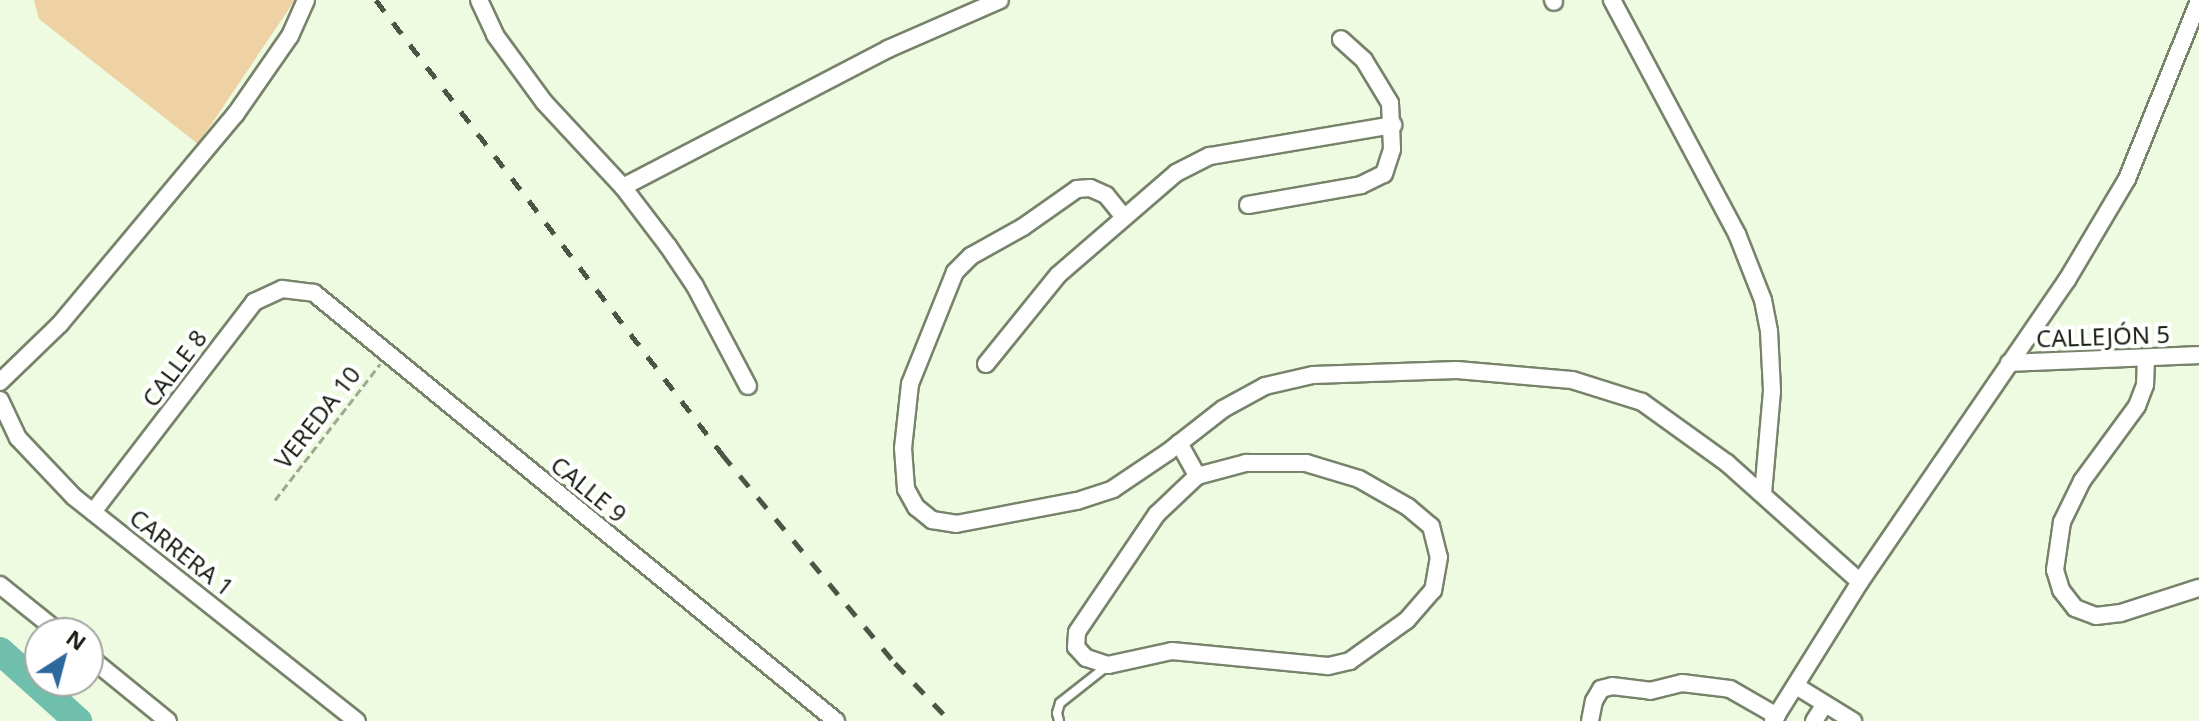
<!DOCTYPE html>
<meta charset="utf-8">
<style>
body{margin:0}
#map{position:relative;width:2199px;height:721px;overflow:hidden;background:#eefbe0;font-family:"Noto Sans",sans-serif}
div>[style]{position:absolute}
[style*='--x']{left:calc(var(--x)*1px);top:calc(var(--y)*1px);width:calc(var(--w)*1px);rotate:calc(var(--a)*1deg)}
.green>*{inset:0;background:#eed2a4}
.river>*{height:28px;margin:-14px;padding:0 14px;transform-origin:14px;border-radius:14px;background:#70bfad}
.path>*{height:3px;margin-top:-1.5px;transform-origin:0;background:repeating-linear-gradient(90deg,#9ea893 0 8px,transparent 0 12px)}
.roads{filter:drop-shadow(2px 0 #77836b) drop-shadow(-2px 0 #77836b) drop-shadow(0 2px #77836b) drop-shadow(0 -2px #77836b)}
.service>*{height:8px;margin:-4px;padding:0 4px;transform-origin:4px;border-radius:4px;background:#fff}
.minor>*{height:16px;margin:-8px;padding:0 8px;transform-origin:8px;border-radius:8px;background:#fff}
.rail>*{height:5px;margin-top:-2.5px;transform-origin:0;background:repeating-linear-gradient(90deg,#4d5446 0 14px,transparent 0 28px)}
span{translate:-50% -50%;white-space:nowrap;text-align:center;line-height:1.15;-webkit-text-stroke:8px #fff;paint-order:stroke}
.street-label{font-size:24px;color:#1b2017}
.north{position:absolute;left:24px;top:617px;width:80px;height:80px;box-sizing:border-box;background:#fff;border:2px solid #a4a6a2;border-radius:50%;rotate:36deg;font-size:22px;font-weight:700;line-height:32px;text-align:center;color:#1b2017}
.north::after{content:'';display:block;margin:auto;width:28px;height:36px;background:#2c679e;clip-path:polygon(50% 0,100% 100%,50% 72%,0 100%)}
</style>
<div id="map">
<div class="green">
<i style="clip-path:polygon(34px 0,295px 0,198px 144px,39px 19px)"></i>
</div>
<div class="river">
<i style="--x:0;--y:651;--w:105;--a:41.9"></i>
</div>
<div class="path">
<i style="--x:275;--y:500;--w:172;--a:-52.3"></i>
</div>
<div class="roads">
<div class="service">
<i style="--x:1059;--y:721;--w:8;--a:-104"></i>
<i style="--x:1057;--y:713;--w:10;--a:-73"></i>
<i style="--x:1060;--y:703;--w:60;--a:-38.2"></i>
</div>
<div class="minor">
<i style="--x:479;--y:0;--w:38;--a:65"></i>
<i style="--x:495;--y:35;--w:83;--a:53.8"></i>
<i style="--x:544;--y:102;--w:116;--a:47.1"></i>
<i style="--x:623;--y:187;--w:74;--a:52.7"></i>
<i style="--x:668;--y:246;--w:48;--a:56"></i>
<i style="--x:695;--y:286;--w:113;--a:62.1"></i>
<i style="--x:1553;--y:0;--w:2;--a:63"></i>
<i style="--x:1612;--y:0;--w:265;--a:61.9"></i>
<i style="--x:1737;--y:234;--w:71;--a:68.5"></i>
<i style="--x:1763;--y:300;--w:32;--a:79"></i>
<i style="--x:1769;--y:331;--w:60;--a:87.1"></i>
<i style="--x:1772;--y:391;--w:103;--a:95"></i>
<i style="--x:623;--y:187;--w:299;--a:-27.5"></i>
<i style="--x:888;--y:49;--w:122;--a:-23.6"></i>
<i style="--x:1248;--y:205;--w:115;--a:-10"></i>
<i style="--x:1361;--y:185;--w:25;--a:-26"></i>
<i style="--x:1384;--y:174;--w:26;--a:-72"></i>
<i style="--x:1392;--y:149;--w:46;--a:-92.5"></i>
<i style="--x:1390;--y:103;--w:50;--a:-121.2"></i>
<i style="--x:1364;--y:60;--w:31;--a:-138"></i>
<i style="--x:1123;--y:216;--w:27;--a:-129"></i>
<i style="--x:1106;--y:195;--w:17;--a:-156"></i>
<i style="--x:1090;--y:188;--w:13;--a:176"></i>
<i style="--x:1077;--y:189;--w:66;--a:144.9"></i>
<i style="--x:1023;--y:227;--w:60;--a:150.9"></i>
<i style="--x:971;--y:256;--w:23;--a:135"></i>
<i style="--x:955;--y:272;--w:121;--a:111.9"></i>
<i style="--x:910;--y:384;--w:64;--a:96.2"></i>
<i style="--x:903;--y:448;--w:41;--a:85.8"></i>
<i style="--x:906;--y:489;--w:21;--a:61"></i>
<i style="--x:916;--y:507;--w:21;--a:39"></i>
<i style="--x:932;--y:520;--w:24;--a:9"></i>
<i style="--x:956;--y:524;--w:123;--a:-10.8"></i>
<i style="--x:1077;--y:501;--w:38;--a:-18"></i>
<i style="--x:1113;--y:489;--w:66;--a:-33.9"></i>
<i style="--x:1168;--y:452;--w:70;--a:-38"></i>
<i style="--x:1223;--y:409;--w:48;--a:-28.7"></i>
<i style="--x:1265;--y:386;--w:49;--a:-12.9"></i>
<i style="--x:1313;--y:375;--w:144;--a:-2"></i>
<i style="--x:1457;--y:370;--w:115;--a:5"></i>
<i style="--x:1572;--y:380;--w:73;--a:17.4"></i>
<i style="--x:1642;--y:402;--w:105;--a:35.7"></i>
<i style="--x:1727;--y:463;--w:178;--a:41.8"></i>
<i style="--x:2146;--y:358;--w:27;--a:92"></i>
<i style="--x:2145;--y:385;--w:22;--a:111"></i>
<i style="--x:2137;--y:406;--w:93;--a:126.3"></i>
<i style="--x:2082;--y:481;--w:46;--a:116"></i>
<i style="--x:2062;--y:522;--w:49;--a:98.3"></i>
<i style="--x:2055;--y:570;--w:21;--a:73"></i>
<i style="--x:2061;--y:590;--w:23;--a:52"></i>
<i style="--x:2075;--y:608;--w:22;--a:21"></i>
<i style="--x:2096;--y:616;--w:25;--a:-7"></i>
<i style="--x:2121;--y:613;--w:82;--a:-17.8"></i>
<i style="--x:2009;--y:363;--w:190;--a:-2.4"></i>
<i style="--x:986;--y:364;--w:114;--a:-51"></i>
<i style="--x:1058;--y:275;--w:156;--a:-40.8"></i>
<i style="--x:1176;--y:173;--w:38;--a:-27"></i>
<i style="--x:1210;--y:156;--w:186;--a:-9.6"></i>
<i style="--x:0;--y:382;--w:83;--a:-44"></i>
<i style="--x:60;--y:324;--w:273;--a:-50.1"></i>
<i style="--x:235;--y:115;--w:96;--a:-55.2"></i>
<i style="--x:290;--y:36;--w:39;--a:-66"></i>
<i style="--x:0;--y:400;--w:42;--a:64.7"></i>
<i style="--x:18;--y:438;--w:81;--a:46.5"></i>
<i style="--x:74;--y:497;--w:361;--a:38.4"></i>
<i style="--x:1179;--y:443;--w:38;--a:61"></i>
<i style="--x:1246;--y:463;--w:60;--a:0"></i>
<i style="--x:1306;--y:463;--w:55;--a:16.8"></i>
<i style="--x:1359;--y:479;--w:56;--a:29.7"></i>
<i style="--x:1408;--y:507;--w:30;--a:40"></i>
<i style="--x:1431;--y:526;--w:32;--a:76"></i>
<i style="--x:1439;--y:557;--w:34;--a:100"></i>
<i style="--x:1433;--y:590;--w:40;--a:131"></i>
<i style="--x:1407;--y:620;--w:70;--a:144.3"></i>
<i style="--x:1350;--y:661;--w:23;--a:167"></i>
<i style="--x:1328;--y:666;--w:157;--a:-174.5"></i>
<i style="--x:1172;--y:651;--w:66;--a:167.7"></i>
<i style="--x:1108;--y:665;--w:23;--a:-162"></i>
<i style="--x:1086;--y:658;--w:15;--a:-132"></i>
<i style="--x:1076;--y:647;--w:15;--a:-86"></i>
<i style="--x:1077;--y:632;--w:143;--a:-55.9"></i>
<i style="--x:1157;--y:514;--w:55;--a:-43.5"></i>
<i style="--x:1197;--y:476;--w:51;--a:-14.9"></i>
<i style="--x:93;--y:512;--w:265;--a:-52.5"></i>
<i style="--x:254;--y:302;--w:31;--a:-25"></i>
<i style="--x:282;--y:289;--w:32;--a:7"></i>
<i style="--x:314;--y:293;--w:675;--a:39.35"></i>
<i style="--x:0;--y:585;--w:77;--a:38.7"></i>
<i style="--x:88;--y:656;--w:103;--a:39.1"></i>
<i style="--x:1796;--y:686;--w:67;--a:31.6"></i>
<i style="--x:1590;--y:721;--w:20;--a:-79"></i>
<i style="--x:1594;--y:701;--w:14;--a:-60"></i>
<i style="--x:1601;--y:689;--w:11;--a:-15"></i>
<i style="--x:1612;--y:686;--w:38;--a:7"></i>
<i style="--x:1650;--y:691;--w:33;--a:-14"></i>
<i style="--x:1682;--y:683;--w:48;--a:7.1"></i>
<i style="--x:1730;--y:689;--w:54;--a:29.9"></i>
<i style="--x:1773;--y:721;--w:164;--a:-58"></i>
<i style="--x:1860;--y:582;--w:366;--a:-55.6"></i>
<i style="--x:2067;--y:280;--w:117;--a:-59.3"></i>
<i style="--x:2127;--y:179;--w:192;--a:-68"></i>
<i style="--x:1814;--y:721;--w:20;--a:-57"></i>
</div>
</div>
<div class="rail">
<i style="--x:376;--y:0;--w:571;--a:52.69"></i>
<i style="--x:722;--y:454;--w:271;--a:50.4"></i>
<i style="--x:895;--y:663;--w:80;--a:46.5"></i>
</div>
<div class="street-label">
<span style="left:2103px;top:336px;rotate:-2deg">CALLEJÓN 5</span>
<span style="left:174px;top:368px;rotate:-53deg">CALLE 8</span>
<span style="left:317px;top:417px;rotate:-52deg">VEREDA 10</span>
<span style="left:589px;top:489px;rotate:39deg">CALLE 9</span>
<span style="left:182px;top:552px;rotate:38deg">CARRERA 1</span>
</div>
<div class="north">N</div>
</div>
